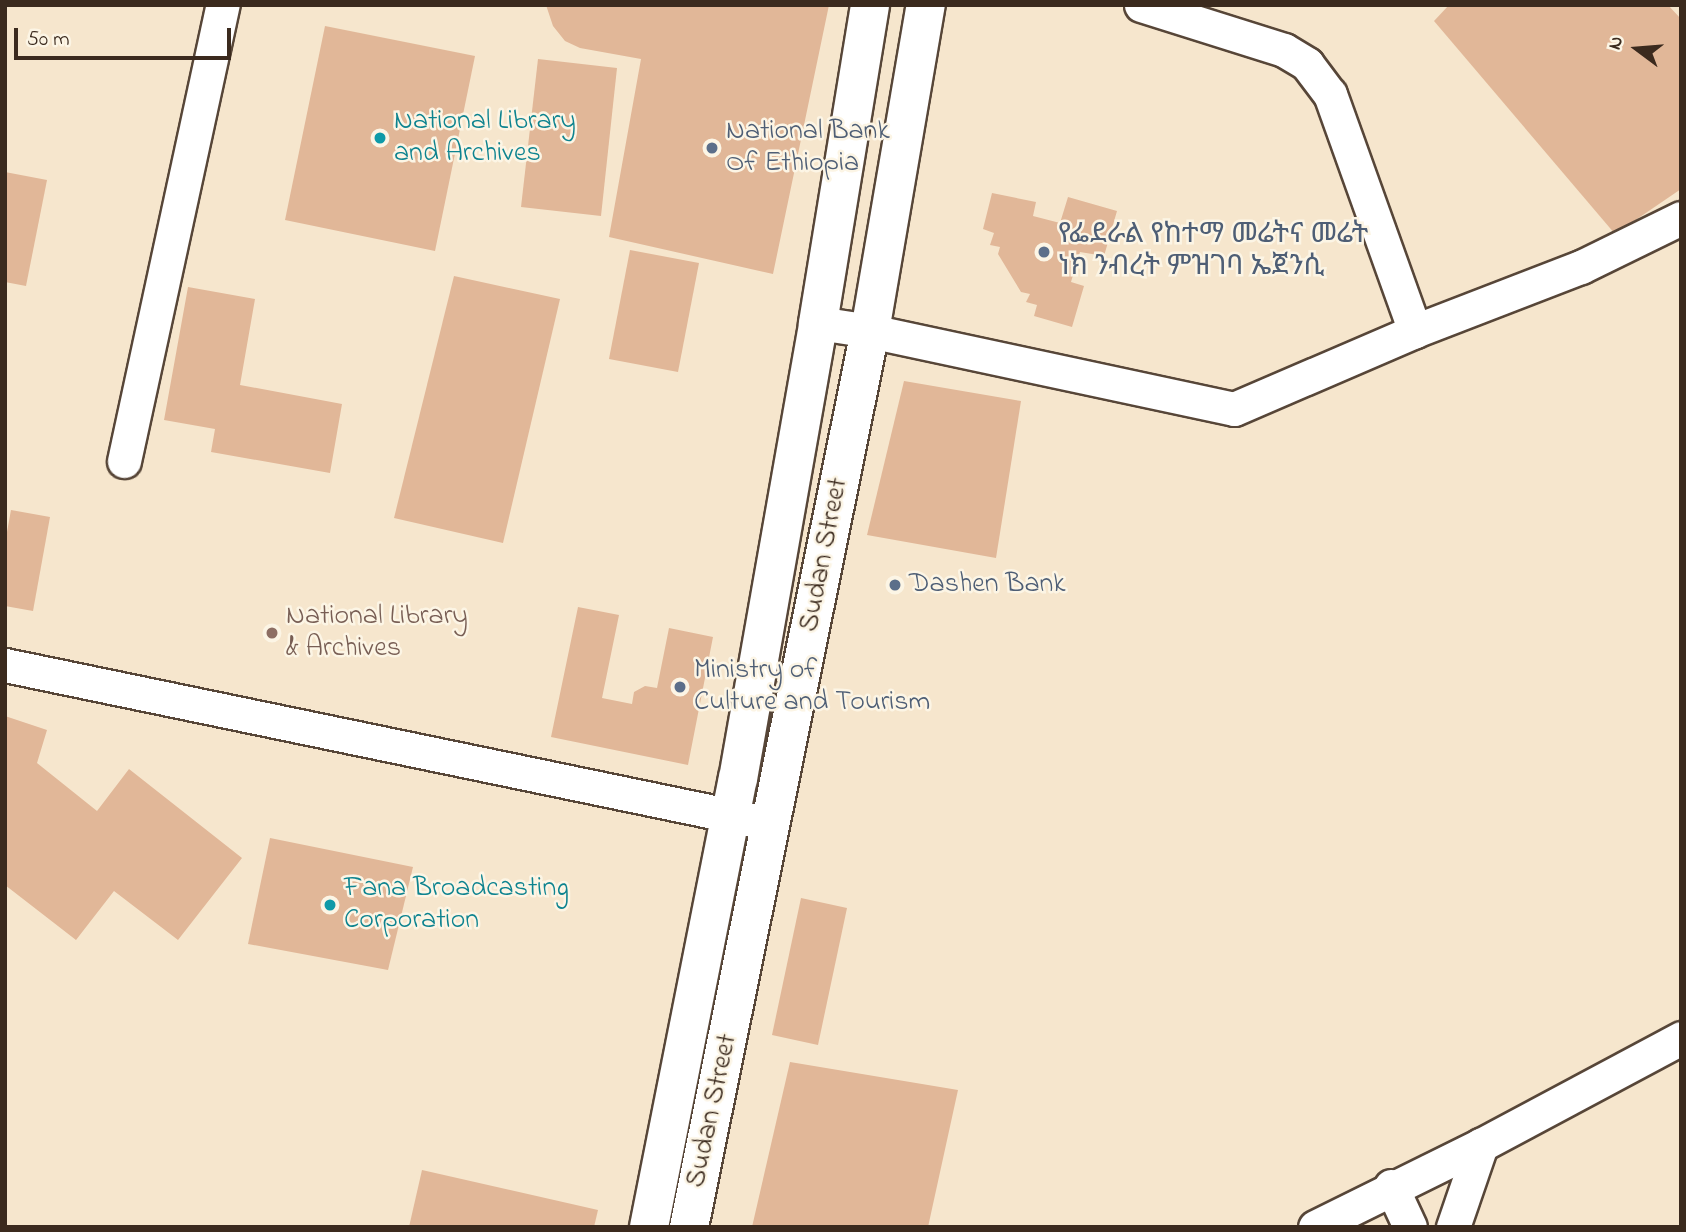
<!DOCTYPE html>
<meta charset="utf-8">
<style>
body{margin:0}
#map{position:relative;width:1686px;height:1232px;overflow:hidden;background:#f6e6cd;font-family:"Indie Flower","Noto Sans Ethiopic",sans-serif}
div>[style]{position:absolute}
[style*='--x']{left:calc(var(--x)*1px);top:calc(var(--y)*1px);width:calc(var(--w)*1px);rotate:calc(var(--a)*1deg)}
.building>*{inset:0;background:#e1b798}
.roads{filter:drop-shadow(2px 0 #574638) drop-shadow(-2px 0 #574638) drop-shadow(0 2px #574638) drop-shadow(0 -2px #574638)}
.minor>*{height:33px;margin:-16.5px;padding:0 16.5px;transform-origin:16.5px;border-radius:16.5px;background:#fff}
.major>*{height:38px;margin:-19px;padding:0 19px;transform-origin:19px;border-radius:19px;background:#fff}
.dots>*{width:19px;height:19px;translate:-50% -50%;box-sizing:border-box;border:4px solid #fcf5e5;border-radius:50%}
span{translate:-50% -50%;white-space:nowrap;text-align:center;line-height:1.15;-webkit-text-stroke:5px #fcf5e5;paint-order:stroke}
.culture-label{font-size:28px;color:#0d838f}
.left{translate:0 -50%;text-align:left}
.service-label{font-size:28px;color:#4e5e75}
.street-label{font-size:28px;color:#3b2a1e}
.education-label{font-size:28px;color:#785e54}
.frame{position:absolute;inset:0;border:7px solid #3b2a1e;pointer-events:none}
.north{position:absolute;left:1602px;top:14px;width:70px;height:70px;-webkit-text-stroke:5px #fcf5e5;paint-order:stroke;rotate:286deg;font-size:19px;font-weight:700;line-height:28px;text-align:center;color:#3b2a1e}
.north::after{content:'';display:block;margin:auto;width:24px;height:32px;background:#3b2a1e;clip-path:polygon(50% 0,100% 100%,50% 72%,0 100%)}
.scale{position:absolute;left:14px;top:28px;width:217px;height:32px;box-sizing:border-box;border:4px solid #3b2a1e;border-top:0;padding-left:9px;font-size:21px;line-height:24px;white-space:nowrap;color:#3b2a1e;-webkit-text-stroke:5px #fcf5e5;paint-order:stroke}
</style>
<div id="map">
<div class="building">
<i style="clip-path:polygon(546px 5px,829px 5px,773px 274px,609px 237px,641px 59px,580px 48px,565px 41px,553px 26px)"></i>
<i style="clip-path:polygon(1449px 5px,1668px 5px,1681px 19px,1681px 189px,1615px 234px,1434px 21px)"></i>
<i style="clip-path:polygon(325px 26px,475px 56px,435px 251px,285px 220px)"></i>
<i style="clip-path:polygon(538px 59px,617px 68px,601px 216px,521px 207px)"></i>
<i style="clip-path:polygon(5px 172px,47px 180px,26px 286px,5px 282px)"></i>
<i style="clip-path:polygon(992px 193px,1036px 202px,1033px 216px,1060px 223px,1068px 197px,1117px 211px,1104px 256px,1080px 252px,1071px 282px,1084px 286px,1072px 327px,1034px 316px,1037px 305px,1026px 302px,1030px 294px,1021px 292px,998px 254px,1000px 247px,990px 245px,994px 233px,983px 229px)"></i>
<i style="clip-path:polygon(630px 250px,699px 263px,678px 372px,609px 359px)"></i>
<i style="clip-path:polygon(454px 276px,560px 299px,503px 543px,394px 518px)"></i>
<i style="clip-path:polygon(188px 287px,255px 299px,240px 385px,342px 404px,330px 473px,211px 452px,215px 429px,164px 420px)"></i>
<i style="clip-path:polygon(904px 381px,1021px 401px,996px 558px,867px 535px)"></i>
<i style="clip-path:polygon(11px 510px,50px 517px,33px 611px,5px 606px,5px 543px)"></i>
<i style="clip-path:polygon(578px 607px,619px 615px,602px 698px,632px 704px,634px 692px,645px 686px,657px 688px,669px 628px,713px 637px,688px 765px,551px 737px)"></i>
<i style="clip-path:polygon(5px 716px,47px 730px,37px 763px,97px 811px,129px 769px,242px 858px,178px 940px,114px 891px,76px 940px,5px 885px)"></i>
<i style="clip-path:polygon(270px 838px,413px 867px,388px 970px,248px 944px)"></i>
<i style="clip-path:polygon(801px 898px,847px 908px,818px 1045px,772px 1035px)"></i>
<i style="clip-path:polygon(790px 1062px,958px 1090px,928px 1227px,752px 1227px)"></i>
<i style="clip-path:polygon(422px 1170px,598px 1210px,594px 1227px,409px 1227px)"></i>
</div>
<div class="roads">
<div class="minor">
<i style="--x:1141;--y:5;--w:150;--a:17.5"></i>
<i style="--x:1284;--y:50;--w:27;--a:31"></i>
<i style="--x:1307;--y:64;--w:38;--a:53"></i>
<i style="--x:1330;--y:94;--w:252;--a:70.3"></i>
<i style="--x:818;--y:323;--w:53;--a:8.7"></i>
<i style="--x:870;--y:331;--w:372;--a:12.1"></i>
<i style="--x:1234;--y:409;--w:197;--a:-23.3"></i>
<i style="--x:1415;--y:331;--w:178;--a:-21.1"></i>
<i style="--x:1581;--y:267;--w:111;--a:-26.1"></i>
<i style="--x:124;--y:461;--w:467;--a:-77.8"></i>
<i style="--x:5;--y:665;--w:768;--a:11.72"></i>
<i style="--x:1391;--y:1186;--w:45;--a:65.1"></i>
<i style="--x:1315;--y:1227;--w:185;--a:-26.3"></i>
<i style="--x:1481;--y:1145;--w:227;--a:-28.1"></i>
<i style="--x:1453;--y:1227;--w:87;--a:-71.1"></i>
</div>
<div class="major">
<i style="--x:649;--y:1227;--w:457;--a:-78.8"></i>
<i style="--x:738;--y:779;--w:463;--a:-80"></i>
<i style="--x:818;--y:323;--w:322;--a:-80.7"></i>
<i style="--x:689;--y:1227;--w:914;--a:-78.58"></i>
<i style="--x:870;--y:331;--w:331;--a:-80.3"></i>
</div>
</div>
<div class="dots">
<i style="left:380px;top:138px;background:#0f9aa8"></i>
<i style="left:712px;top:148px;background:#5c6f8a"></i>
<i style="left:1044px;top:252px;background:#5c6f8a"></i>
<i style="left:895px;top:585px;background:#5c6f8a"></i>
<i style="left:272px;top:633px;background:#8d6e63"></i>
<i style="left:680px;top:687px;background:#5c6f8a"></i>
<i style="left:330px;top:905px;background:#0f9aa8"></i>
</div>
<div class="culture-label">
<span class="left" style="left:394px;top:138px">National Library<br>and Archives</span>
<span class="left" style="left:344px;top:905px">Fana Broadcasting<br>Corporation</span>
</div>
<div class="service-label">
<span class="left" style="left:726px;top:148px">National Bank<br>Of Ethiopia</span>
<span class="left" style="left:1058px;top:252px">የፌደራል የከተማ መሬትና መሬት<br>ነክ ንብረት ምዝገባ ኤጀንሲ</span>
<span class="left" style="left:909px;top:585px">Dashen Bank</span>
<span class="left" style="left:694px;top:687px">Ministry of<br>Culture and Tourism</span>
</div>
<div class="street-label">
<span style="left:825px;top:555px;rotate:-79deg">Sudan Street</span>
<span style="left:713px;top:1111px;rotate:-78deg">Sudan Street</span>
</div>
<div class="education-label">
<span class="left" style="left:286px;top:633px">National Library<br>&amp; Archives</span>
</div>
<div class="frame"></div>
<div class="north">N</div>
<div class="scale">50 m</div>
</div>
